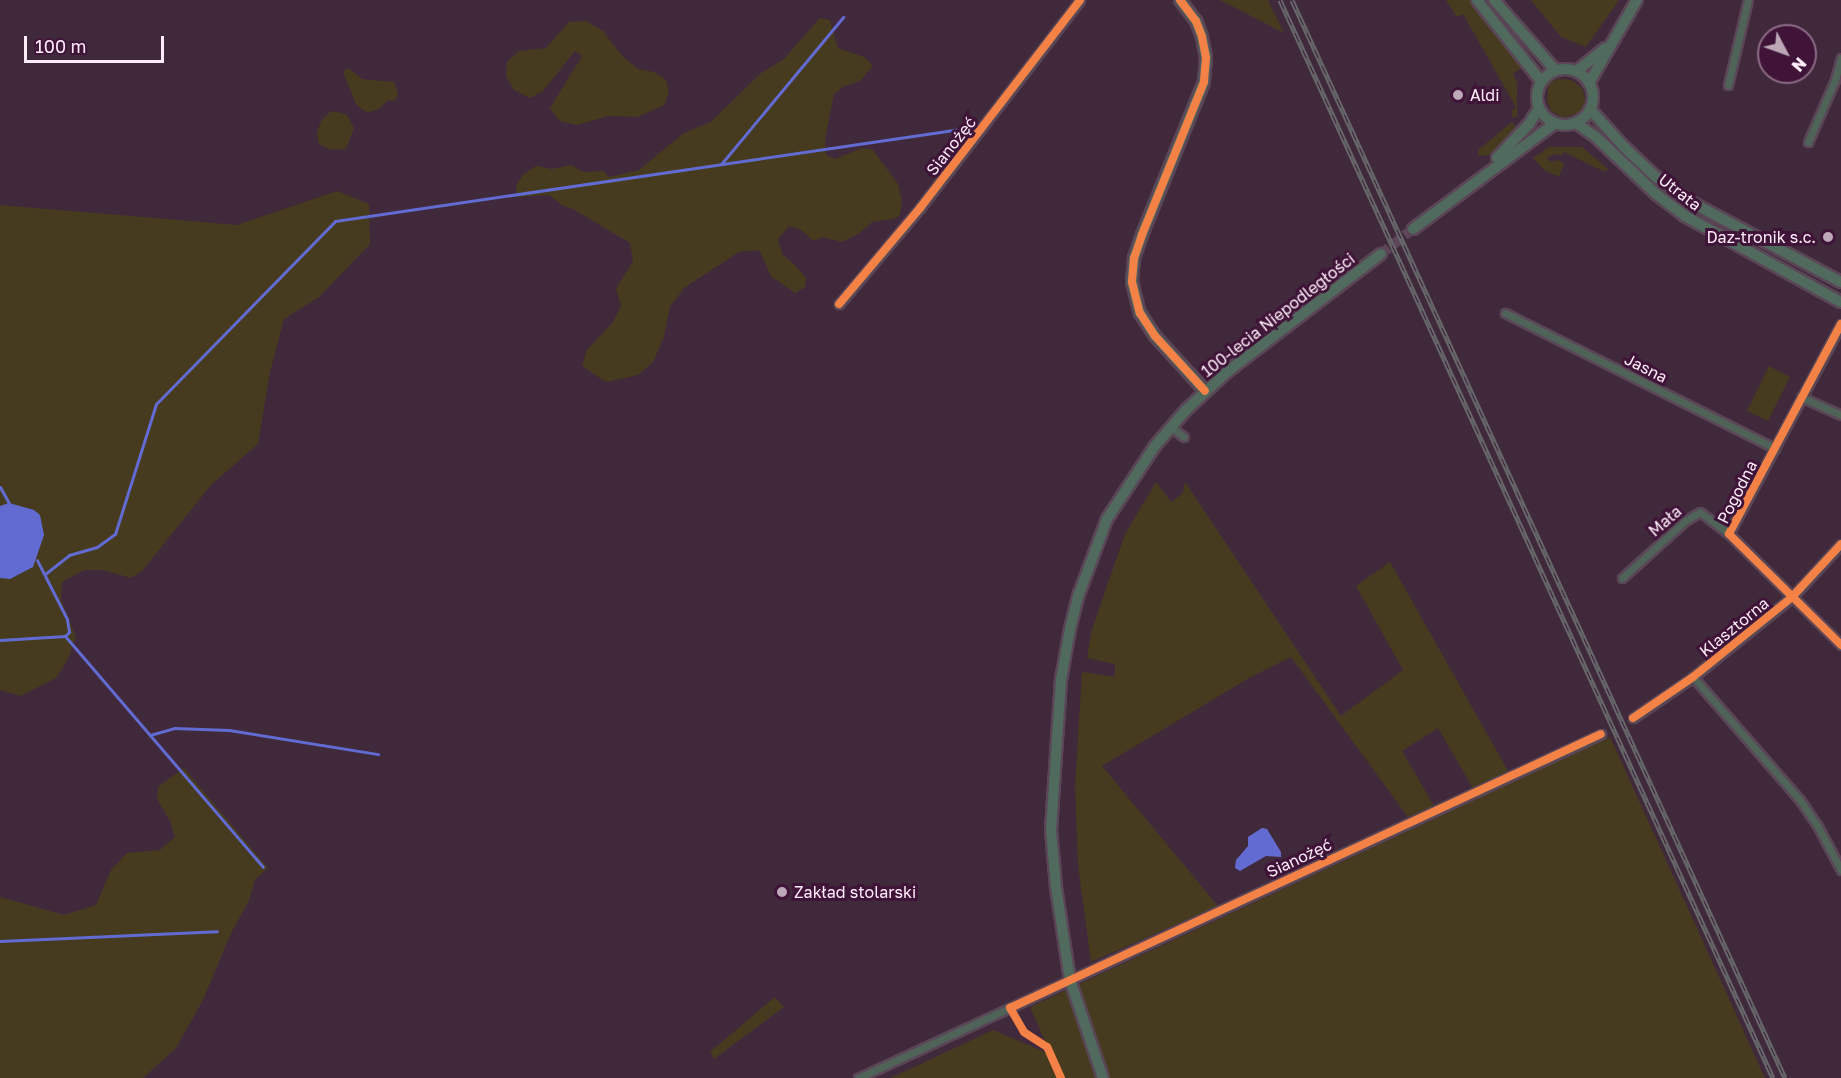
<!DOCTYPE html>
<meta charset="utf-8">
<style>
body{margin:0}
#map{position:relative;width:1841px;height:1078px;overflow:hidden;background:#41293c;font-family:"Golos Text",sans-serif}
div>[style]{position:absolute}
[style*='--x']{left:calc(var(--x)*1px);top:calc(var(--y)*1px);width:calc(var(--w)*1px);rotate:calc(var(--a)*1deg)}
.green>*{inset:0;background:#463b1f}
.water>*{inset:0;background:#626bd2}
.stream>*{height:3px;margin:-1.5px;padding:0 1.5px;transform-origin:1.5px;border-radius:1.5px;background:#626bd2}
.secondary-tunnel>*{height:10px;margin-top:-5px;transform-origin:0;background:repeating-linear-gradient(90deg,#5d4658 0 10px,transparent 0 15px)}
.roads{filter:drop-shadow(2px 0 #5a4656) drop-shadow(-2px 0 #5a4656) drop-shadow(0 2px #5a4656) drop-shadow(0 -2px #5a4656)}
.street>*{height:7px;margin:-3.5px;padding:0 3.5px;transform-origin:3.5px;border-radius:3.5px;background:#4f6358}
.secondary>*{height:10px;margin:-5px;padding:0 5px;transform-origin:5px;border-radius:5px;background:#516a5e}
.secondary>.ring{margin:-5px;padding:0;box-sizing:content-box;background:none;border:10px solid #516a5e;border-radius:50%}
.rail>*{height:5px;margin-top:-2.5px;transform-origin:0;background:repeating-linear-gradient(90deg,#3f1438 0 9px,#666869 0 18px);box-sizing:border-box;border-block:2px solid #666869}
.cycleway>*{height:8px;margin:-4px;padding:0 4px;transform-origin:4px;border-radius:4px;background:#f48246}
.dots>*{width:16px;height:16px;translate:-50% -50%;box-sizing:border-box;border:3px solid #3f1438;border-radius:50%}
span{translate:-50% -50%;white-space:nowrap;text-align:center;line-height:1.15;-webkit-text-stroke:6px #3f1438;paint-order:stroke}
.poi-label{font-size:16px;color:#feedf9}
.left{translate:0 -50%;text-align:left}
.right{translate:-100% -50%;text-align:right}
.street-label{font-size:16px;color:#feedf9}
.north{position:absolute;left:1757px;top:24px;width:60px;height:60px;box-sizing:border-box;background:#3f1438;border:2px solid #8b6b85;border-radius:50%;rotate:131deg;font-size:16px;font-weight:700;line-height:24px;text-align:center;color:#feedf9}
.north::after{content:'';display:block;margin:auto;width:21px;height:27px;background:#bca8b7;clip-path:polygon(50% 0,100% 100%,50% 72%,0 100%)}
.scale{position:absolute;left:24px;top:36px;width:140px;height:27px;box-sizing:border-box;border:3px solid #feedf9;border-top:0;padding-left:8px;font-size:18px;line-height:21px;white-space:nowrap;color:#feedf9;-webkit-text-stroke:4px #3f1438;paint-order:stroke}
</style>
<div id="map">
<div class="green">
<i style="clip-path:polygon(1220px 0,1268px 0,1284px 33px)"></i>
<i style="clip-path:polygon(1446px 0,1470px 0,1524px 66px,1513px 74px,1517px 82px,1517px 116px,1513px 118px,1511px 112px,1516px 107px,1463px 14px,1457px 17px)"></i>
<i style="clip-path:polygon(1531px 0,1619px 0,1586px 47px,1561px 37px)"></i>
<i style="clip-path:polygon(820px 18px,830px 20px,838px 48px,864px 57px,873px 66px,860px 81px,843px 87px,834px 94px,825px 139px,826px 155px,835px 159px,862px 148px,873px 150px,898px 184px,902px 201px,900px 215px,893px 219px,872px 222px,858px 234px,842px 242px,823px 237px,814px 241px,801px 230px,789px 226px,778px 239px,782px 254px,795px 265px,806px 278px,805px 287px,795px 293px,771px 276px,759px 250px,739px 252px,684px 288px,670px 307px,664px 337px,653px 362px,638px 375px,606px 382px,582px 366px,587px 350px,613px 322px,621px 306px,616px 288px,633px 262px,630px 243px,573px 209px,563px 206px,549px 195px,518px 197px,516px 185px,523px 175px,536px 166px,552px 169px,571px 165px,583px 172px,603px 171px,609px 177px,639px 170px,684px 133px,711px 122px,761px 73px,784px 59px)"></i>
<i style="clip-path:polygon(586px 21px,603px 31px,622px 56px,638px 69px,654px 72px,666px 80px,669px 92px,664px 105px,637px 117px,608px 116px,578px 125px,559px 121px,550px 108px,582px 56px,575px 51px,543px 91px,530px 98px,514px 90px,506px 76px,507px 62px,519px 51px,546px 48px,569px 22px)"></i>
<i style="clip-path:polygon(348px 68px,362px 79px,394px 82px,398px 94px,395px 101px,388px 100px,379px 109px,367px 113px,356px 104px,343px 72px)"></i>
<i style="clip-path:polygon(1559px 79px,1571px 80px,1582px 88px,1585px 97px,1584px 111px,1563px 118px,1551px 111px,1547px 101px,1549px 82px)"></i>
<i style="clip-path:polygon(331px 111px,346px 114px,354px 128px,346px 149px,331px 150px,319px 144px,317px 133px,321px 121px)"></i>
<i style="clip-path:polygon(1512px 122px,1518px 130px,1489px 155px,1478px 156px,1478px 150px)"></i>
<i style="clip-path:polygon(1549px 147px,1582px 147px,1609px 170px,1603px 171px,1564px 152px,1562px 155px,1554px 154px,1547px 158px,1551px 162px,1558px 160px,1564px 164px,1559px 177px,1544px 170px,1533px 158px)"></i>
<i style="clip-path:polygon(337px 191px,369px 204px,370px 244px,319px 297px,284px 319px,270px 372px,258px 444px,211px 485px,143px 570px,131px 578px,103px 570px,84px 570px,62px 582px,61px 600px,76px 637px,68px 659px,56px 678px,21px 696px,0 690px,0 205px,237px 225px)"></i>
<i style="clip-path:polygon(1769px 366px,1790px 377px,1768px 421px,1747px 411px)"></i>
<i style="clip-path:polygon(1156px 482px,1171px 502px,1183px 493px,1185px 482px,1341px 716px,1403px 670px,1356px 586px,1390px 562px,1508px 771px,1474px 790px,1438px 728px,1402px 751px,1434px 806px,1408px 817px,1291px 657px,1249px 678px,1102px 766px,1218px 906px,1091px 962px,1078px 865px,1075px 786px,1082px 672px,1115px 677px,1115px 664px,1087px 658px,1091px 632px,1125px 534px)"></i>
<i style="clip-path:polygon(1610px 737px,1765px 1078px,1061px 1078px,1030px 1007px)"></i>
<i style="clip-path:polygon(184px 768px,268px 868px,255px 879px,249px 901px,232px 931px,203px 1000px,176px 1048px,143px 1078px,0 1078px,0 897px,64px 915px,96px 905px,111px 870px,127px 853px,160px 850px,175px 837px,170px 821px,157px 799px,158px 787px)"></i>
<i style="clip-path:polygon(775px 997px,784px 1007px,714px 1059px,710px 1052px)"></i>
<i style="clip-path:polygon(993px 1030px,1047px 1053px,1057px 1078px,891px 1078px)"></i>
</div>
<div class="water">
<i style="clip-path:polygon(9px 503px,34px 510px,40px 515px,44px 535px,33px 567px,10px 579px,0 578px,0 506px)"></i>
<i style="clip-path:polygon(1262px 828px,1267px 829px,1281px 852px,1281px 857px,1266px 856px,1240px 871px,1235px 868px,1236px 860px,1248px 846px,1248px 837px)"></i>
</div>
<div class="stream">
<i style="--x:722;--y:163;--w:190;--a:-50.3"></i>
<i style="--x:0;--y:487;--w:18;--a:61"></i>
<i style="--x:45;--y:574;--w:31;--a:-38"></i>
<i style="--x:69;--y:555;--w:29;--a:-16"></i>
<i style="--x:97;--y:547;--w:22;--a:-36"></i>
<i style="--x:115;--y:534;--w:136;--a:-72.5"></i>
<i style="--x:156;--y:404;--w:256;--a:-45.6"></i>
<i style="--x:335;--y:221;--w:646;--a:-8.37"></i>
<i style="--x:65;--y:636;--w:304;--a:49.4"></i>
<i style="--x:0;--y:640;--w:65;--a:-3.5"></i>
<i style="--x:65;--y:636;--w:6;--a:-45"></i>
<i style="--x:69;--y:632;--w:13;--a:-99"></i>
<i style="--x:67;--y:619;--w:66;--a:-117"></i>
<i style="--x:150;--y:735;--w:25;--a:-16"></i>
<i style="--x:174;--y:728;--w:55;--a:2.1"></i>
<i style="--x:229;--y:730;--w:151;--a:9.2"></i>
<i style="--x:0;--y:941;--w:217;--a:-2.6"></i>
</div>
<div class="secondary-tunnel">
<i style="--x:1381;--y:254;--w:41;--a:-38"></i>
</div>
<div class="roads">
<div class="street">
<i style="--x:1728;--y:85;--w:87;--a:-76.8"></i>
<i style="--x:1808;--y:142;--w:68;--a:-66.5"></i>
<i style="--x:1835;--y:80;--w:23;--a:-75"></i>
<i style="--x:839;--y:304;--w:126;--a:-49.8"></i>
<i style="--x:920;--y:208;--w:262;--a:-52.4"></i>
<i style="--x:1505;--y:313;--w:302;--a:26.6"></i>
<i style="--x:1841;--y:324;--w:238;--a:118.1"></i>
<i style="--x:1729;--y:534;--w:158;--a:44.7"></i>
<i style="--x:1801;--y:397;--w:44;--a:24.2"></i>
<i style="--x:1171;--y:427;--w:16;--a:38"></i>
<i style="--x:1622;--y:578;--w:85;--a:-42.1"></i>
<i style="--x:1685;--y:521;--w:17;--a:-31"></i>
<i style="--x:1700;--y:512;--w:36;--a:37"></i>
<i style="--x:1693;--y:677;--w:163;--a:49"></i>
<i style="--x:1800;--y:800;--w:30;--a:56"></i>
<i style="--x:1817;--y:825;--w:51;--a:61.9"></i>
<i style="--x:1633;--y:718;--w:73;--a:-34.3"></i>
<i style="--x:1693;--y:677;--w:127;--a:-38.9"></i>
<i style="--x:1792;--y:597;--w:72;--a:-47.2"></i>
<i style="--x:858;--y:1078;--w:819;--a:-24.84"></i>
</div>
<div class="secondary">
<i style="--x:1180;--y:0;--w:26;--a:53"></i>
<i style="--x:1196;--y:21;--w:17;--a:69"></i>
<i style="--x:1202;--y:37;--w:21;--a:79"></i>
<i style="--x:1206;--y:58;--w:24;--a:95"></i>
<i style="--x:1204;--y:82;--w:165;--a:112.1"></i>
<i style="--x:1142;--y:235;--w:24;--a:109"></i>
<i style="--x:1134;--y:258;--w:24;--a:95"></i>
<i style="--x:1132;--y:282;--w:32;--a:76"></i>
<i style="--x:1140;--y:313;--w:27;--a:57"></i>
<i style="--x:1155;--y:336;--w:74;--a:47.7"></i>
<i style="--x:1477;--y:0;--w:103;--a:51.7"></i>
<i style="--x:1494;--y:0;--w:93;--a:48.9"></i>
<i class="ring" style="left:1537px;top:69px;width:46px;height:46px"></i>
<i style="--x:1577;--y:71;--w:36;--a:-39"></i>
<i style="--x:1589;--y:83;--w:96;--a:-60"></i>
<i style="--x:1590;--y:109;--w:51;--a:48.2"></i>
<i style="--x:1624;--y:147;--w:44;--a:43.2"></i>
<i style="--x:1656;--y:177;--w:41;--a:36"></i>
<i style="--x:1689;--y:201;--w:172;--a:28.1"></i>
<i style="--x:1576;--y:123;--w:24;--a:35"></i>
<i style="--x:1596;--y:137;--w:83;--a:43.5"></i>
<i style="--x:1656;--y:194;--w:36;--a:37"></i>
<i style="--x:1685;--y:216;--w:178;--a:28.9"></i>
<i style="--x:1497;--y:158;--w:47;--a:-46.7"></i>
<i style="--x:1529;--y:124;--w:19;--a:-58"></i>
<i style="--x:1413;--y:229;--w:177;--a:-36.7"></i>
<i style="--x:1103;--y:1078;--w:103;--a:-108.6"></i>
<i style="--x:1070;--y:980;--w:94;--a:-98.6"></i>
<i style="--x:1056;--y:887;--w:57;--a:-95"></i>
<i style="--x:1051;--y:830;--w:150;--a:-86.2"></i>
<i style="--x:1061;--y:680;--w:52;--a:-80"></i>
<i style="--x:1070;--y:629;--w:36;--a:-76"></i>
<i style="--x:1079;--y:594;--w:80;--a:-69.5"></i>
<i style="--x:1107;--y:519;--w:87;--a:-56.7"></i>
<i style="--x:1155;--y:446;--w:48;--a:-49.3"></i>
<i style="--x:1186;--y:410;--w:56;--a:-42.8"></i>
<i style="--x:1227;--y:372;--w:194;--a:-37.5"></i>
</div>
</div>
<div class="rail">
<i style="--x:1280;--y:0;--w:1185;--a:65.42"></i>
<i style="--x:1292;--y:0;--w:1185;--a:65.42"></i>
</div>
<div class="cycleway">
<i style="--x:1180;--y:0;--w:26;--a:53"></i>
<i style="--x:1196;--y:21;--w:17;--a:69"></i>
<i style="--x:1202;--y:37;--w:21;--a:79"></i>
<i style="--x:1206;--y:58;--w:24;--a:95"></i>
<i style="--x:1204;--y:82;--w:165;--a:112.1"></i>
<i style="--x:1142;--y:235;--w:24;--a:109"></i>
<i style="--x:1134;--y:258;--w:24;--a:95"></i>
<i style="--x:1132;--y:282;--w:32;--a:76"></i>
<i style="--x:1140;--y:313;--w:27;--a:57"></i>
<i style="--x:1155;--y:336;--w:74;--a:47.7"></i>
<i style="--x:839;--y:304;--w:126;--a:-49.8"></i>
<i style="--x:920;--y:208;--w:262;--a:-52.4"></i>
<i style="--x:1841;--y:324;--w:238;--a:118.1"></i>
<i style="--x:1729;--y:534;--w:158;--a:44.7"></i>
<i style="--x:1633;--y:718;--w:73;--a:-34.3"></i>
<i style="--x:1693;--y:677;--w:127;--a:-38.9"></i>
<i style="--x:1792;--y:597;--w:72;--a:-47.2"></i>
<i style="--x:1061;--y:1078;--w:34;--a:-114"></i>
<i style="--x:1047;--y:1047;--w:27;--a:-147"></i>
<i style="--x:1024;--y:1032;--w:28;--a:-120"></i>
<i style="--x:1010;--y:1008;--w:651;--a:-24.87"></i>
</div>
<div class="dots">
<i style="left:1458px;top:95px;background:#bca8b7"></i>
<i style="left:1828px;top:237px;background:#bca8b7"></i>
<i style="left:782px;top:892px;background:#bca8b7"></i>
</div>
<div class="poi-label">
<span class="left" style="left:1470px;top:95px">Aldi</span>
<span class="right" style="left:1816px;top:237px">Daz-tronik s.c.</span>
<span class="left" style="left:794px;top:892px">Zakład stolarski</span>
</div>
<div class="street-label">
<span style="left:951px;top:146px;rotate:-52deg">Sianożęć</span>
<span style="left:1680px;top:192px;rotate:38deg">Utrata</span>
<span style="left:1278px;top:315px;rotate:-38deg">100-lecia Niepodległości</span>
<span style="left:1646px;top:368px;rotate:27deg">Jasna</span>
<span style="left:1737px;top:492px;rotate:-63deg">Pogodna</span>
<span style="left:1665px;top:521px;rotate:-41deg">Mała</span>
<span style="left:1734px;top:627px;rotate:-39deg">Klasztorna</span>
<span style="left:1299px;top:858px;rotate:-25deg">Sianożęć</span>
</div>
<div class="north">N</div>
<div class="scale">100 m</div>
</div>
